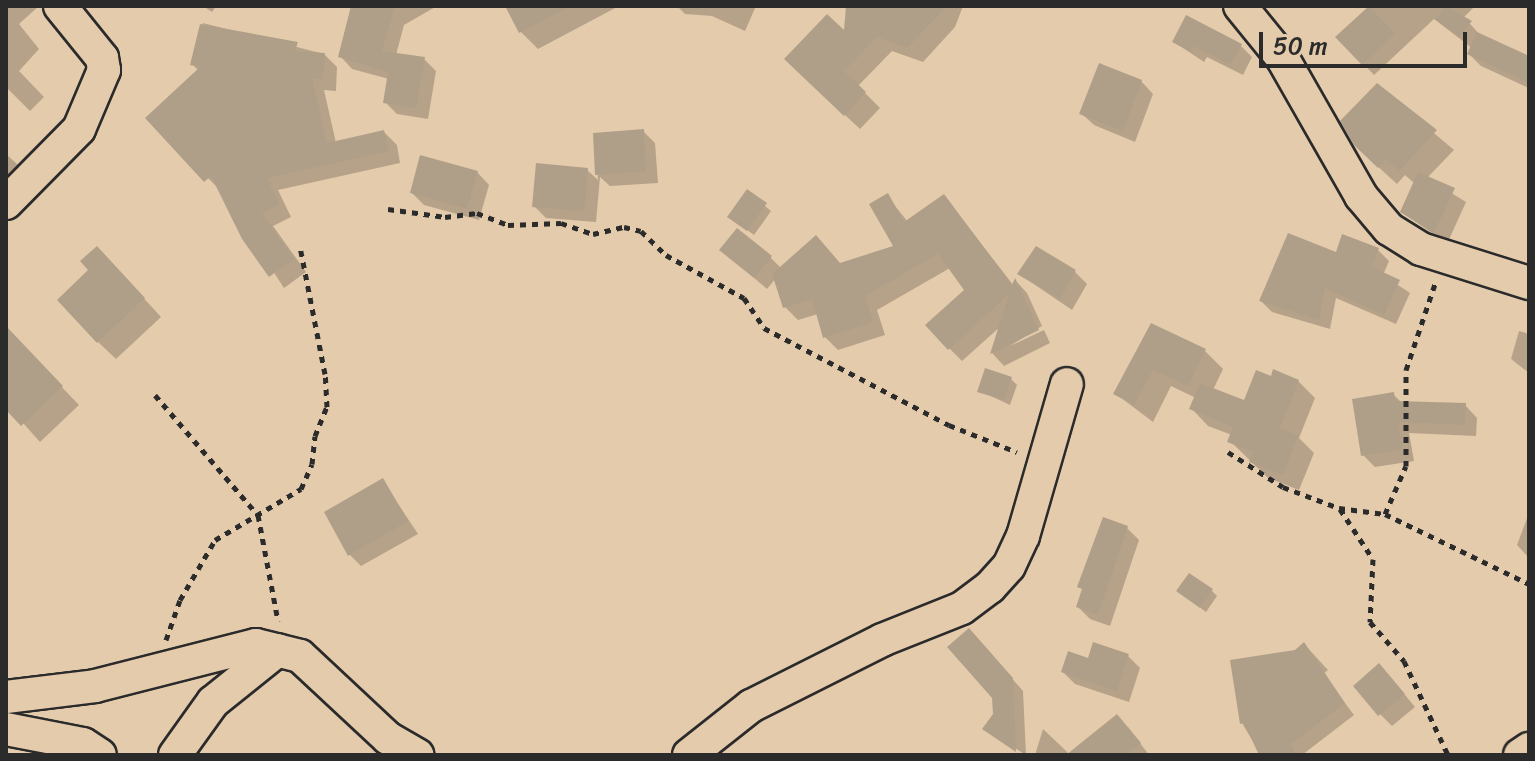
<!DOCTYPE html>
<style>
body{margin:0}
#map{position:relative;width:1535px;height:761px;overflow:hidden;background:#e4cbac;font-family:Sriracha,sans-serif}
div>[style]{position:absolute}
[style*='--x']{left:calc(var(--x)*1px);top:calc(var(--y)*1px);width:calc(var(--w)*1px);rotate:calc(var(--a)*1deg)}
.shadow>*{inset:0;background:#0003}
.building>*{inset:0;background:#b09f88}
.path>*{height:5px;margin-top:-2.5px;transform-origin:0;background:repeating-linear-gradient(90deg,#2b2b2b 0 6px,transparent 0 12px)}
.roads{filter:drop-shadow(2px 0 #2b2b2b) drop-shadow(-2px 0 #2b2b2b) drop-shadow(0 2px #2b2b2b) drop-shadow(0 -2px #2b2b2b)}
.minor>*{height:32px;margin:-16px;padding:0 16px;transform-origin:16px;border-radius:16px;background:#e4cbac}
span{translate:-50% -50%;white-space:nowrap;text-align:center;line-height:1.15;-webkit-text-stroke:6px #e4cbac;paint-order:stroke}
.frame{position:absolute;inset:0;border:8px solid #2b2b2b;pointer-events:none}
.scale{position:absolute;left:1259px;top:32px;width:208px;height:36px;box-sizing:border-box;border:4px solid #2b2b2b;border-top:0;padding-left:10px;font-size:24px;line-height:28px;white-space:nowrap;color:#2b2b2b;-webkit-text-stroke:6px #e4cbac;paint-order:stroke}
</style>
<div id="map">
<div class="shadow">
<i style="clip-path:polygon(6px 6px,39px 6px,19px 24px,39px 49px,19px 71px,44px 97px,30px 111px,6px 87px)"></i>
<i style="clip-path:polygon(203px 6px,216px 6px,212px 12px)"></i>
<i style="clip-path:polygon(353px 6px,437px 6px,404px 25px,396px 55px,424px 59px,436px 71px,428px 119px,397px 114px,385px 102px,389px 79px,352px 69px,341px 57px)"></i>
<i style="clip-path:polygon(508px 6px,619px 6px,538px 49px,521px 32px)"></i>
<i style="clip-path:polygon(677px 6px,756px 6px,745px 31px,712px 16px,685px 14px)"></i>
<i style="clip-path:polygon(848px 6px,963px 6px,955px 27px,923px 62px,892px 51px,858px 86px,880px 108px,860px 129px,801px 74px,846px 34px)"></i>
<i style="clip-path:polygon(1371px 6px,1475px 6px,1464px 17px,1480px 35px,1529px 59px,1529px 88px,1481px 66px,1469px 54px,1472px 48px,1434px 19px,1374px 75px,1338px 37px)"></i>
<i style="clip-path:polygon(203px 23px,324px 54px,337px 67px,336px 91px,324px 90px,336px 143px,384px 132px,397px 145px,400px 163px,278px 190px,291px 217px,273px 226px,306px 272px,284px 288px,221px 191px,148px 118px,199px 71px,193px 65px)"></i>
<i style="clip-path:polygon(1174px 42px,1240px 45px,1252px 57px,1243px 75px,1207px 57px,1204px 62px)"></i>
<i style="clip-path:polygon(1141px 81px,1153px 94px,1135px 142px,1094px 125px,1081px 113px)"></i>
<i style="clip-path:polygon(1377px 85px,1454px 150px,1427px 178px,1466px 202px,1447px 244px,1402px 212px,1415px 184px,1405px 175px,1397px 184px,1374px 163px)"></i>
<i style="clip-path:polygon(643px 131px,655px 143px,658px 183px,610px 186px,600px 177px,596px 222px,546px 218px,534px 206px,587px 170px,598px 180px,595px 135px)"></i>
<i style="clip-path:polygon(6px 154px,30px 176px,6px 200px)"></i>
<i style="clip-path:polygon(477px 172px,489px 185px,479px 220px,424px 205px,412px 193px)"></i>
<i style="clip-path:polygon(748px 192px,771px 211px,754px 235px,736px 222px)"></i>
<i style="clip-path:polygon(887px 196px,908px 222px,944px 196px,1014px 286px,1016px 281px,1027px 293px,1042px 326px,1010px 346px,1044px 330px,1050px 343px,1004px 366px,992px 353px,1001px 326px,962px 361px,949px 348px,967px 291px,950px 268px,877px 310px,885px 335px,838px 350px,825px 337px,818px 314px,798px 320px,785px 307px,776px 278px,767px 289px,722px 250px,770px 257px,782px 269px,841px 265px,896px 247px)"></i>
<i style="clip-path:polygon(1378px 250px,1389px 261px,1383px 275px,1410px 293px,1396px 324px,1336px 298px,1330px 329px,1272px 312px,1261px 301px,1337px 255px)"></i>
<i style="clip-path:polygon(114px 266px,161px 317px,116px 359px,98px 342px,91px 270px)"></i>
<i style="clip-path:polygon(1075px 272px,1087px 284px,1072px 310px,1019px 274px)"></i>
<i style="clip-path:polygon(1152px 326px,1205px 351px,1223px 369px,1213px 390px,1245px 403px,1272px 378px,1298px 381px,1315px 398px,1299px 438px,1314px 453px,1299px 490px,1268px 478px,1230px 441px,1232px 435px,1208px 426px,1192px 409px,1196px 398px,1171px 386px,1153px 422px,1116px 394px)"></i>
<i style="clip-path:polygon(1519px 331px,1529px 334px,1529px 373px,1511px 359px)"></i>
<i style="clip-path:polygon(6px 342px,30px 354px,79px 405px,40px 442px,6px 404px)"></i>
<i style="clip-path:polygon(1011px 379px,1017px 385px,1010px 405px,980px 391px)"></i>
<i style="clip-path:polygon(1393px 394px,1402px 403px,1465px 405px,1477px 418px,1476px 436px,1409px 433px,1414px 461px,1375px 467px,1363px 455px)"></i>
<i style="clip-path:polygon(383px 481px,418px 534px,361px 566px,349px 554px)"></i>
<i style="clip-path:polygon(1529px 513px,1529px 558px,1517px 545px)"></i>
<i style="clip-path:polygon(1127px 528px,1139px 540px,1110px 626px,1090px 619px,1078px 607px)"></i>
<i style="clip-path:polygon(1178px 591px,1212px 591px,1217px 596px,1206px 612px)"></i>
<i style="clip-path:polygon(979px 641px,1023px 691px,1026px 755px,985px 729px,995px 714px,994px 698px)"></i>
<i style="clip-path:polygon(1304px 644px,1328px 670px,1323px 674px,1354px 715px,1302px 755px,1261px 755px,1242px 723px)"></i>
<i style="clip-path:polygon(1128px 656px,1140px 668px,1129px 702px,1075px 684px,1063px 672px,1089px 660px)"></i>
<i style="clip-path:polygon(1391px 678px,1415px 707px,1392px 726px,1380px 714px)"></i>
<i style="clip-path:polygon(1128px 727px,1149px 755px,1086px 755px)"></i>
<i style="clip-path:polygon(1043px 729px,1062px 747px,1070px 755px,1035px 755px)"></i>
</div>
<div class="building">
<i style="clip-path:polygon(351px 6px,395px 6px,382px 51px,425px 57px,416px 108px,383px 103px,388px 72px,338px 57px)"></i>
<i style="clip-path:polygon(505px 6px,571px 6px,519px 33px)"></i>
<i style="clip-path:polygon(846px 6px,947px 6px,907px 48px,877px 37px,844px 71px,866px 92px,844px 116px,784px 59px,827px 14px,844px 30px)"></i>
<i style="clip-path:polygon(1369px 6px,1395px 34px,1362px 65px,1335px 37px)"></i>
<i style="clip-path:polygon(1446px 6px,1472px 21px,1459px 37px,1435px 19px)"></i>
<i style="clip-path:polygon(1186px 15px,1242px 44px,1230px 65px,1194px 46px,1191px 52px,1172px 42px)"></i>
<i style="clip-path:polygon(200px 24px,298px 42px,295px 51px,325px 53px,323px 79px,312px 78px,327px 143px,384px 130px,389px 151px,267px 178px,280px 204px,262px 213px,294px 259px,269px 277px,242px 239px,211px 176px,204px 182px,145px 118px,200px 67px,190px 65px)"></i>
<i style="clip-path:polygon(1477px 32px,1529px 56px,1529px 83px,1467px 54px)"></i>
<i style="clip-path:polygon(1099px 63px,1142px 80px,1123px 131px,1079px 114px)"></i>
<i style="clip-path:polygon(1377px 83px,1437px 130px,1399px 171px,1386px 159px,1378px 168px,1354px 145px,1340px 121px)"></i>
<i style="clip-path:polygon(644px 129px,646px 171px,595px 175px,593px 133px)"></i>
<i style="clip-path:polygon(420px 155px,478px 171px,467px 209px,410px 193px)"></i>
<i style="clip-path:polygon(536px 163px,588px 168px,584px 211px,532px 207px)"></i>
<i style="clip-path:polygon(1418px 172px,1455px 188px,1434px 233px,1400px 212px)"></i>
<i style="clip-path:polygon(747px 189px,767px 203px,747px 231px,727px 217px)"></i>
<i style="clip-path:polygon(888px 193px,904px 222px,944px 194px,1012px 285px,1015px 278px,1039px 330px,990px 354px,1009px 294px,948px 350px,925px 325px,964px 290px,938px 254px,865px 296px,873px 322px,823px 338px,812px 299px,783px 308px,772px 274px,816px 235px,840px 263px,893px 246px,869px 204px)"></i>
<i style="clip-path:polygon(737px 228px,772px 256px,754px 278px,719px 250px)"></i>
<i style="clip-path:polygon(1288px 233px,1336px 252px,1342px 234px,1379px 248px,1372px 267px,1400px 280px,1384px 315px,1325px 288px,1319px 320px,1259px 301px)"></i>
<i style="clip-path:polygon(97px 246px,145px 298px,97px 343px,57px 300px,88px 270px,80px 261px)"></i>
<i style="clip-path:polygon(1036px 246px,1076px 270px,1060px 299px,1017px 274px)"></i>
<i style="clip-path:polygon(1151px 323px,1206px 349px,1188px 386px,1153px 370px,1134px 405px,1113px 394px)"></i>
<i style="clip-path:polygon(6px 326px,63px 386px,21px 426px,6px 410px)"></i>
<i style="clip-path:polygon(985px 368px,1012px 377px,1004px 400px,977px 392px)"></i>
<i style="clip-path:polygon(1273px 369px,1299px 380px,1280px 428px,1298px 435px,1283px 475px,1249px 462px,1253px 452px,1227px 442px,1233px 427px,1189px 409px,1200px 383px,1244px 400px,1256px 370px,1271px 376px)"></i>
<i style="clip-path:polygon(1394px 392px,1395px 401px,1466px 403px,1465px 425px,1398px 422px,1403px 449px,1361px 456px,1352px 399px)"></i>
<i style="clip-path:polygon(383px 478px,408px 521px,348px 556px,324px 512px)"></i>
<i style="clip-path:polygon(1103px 517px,1128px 526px,1098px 615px,1076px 607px,1082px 589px,1077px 587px)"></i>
<i style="clip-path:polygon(1189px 573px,1213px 589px,1200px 608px,1176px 591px)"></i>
<i style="clip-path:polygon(969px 628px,1013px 678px,1016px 752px,982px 729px,993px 714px,992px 698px,947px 647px)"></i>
<i style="clip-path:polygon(1093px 642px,1129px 654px,1117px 691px,1061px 672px,1068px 651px,1088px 658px)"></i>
<i style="clip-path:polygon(1304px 642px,1345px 703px,1291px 744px,1296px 755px,1259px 755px,1244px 723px,1240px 724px,1230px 660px,1295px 650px)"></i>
<i style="clip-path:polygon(1379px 663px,1405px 694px,1378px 716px,1353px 686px)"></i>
<i style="clip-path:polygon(1117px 714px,1141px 743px,1125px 755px,1066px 755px)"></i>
</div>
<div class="path">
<i style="--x:388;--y:209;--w:58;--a:8"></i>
<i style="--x:445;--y:217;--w:32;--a:-7"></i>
<i style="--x:477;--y:213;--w:33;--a:21"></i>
<i style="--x:508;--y:225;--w:53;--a:-2.2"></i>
<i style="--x:561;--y:223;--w:34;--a:19"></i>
<i style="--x:593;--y:234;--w:32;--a:-13"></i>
<i style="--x:624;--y:227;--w:17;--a:13"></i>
<i style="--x:641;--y:231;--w:35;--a:44"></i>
<i style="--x:666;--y:255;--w:89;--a:28.9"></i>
<i style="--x:744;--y:298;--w:36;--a:56"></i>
<i style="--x:764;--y:328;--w:209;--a:27.7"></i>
<i style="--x:949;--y:425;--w:73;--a:21.7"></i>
<i style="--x:155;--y:395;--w:158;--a:49.4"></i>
<i style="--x:258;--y:515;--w:108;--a:79.3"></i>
<i style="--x:1228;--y:452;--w:65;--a:32.5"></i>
<i style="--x:1283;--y:487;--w:60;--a:20.6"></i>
<i style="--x:1339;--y:508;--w:46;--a:7.4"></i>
<i style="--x:1385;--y:514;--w:160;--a:25.9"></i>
<i style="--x:1340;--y:509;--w:60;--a:56.6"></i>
<i style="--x:1373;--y:559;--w:63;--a:92.7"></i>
<i style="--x:1370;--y:622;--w:52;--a:48.9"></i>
<i style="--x:1404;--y:661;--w:104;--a:64.9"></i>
<i style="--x:1385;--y:514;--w:52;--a:-66.4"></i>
<i style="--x:1406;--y:466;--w:96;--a:-90"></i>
<i style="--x:1406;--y:370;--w:94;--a:-71.4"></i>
<i style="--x:166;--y:640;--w:42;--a:-70.7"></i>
<i style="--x:180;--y:600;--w:69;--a:-59.7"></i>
<i style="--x:215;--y:540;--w:100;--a:-30.7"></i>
<i style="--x:301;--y:489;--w:27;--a:-66"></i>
<i style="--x:312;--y:464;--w:28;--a:-84"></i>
<i style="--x:315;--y:436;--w:31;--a:-68"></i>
<i style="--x:327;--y:407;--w:33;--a:-93"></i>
<i style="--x:325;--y:374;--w:130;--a:-101.1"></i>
</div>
<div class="roads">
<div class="minor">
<i style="--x:1240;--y:6;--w:68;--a:50.9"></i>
<i style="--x:1283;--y:59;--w:158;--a:60.3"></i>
<i style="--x:1361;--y:196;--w:43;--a:49.7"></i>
<i style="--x:1389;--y:229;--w:38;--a:32"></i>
<i style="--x:1421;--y:249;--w:113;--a:17.5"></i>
<i style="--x:6;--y:203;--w:104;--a:-45.4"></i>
<i style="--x:79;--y:129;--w:64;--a:-67"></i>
<i style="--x:104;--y:70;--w:12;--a:-99"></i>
<i style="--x:102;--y:58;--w:67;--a:-128.9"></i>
<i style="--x:6;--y:697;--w:90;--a:-7"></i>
<i style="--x:95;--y:686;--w:166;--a:-14.3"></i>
<i style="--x:256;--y:645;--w:45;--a:14"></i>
<i style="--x:300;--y:656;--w:120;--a:43"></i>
<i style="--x:388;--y:738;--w:34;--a:30"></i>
<i style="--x:6;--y:729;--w:78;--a:11"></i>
<i style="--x:83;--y:744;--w:20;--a:33"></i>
<i style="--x:175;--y:755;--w:65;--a:-54.4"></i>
<i style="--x:213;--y:702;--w:83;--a:-38.7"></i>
<i style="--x:689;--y:755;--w:79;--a:-38.3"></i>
<i style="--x:751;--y:706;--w:147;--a:-26.7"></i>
<i style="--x:882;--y:640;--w:86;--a:-21.8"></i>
<i style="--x:962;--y:608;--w:35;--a:-37"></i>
<i style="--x:990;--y:587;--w:28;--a:-48"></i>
<i style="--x:1009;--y:566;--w:33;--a:-65"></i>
<i style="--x:1023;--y:536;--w:158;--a:-73.9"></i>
<i style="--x:1520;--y:755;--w:11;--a:-34"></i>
</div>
</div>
<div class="frame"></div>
<div class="scale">50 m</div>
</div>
